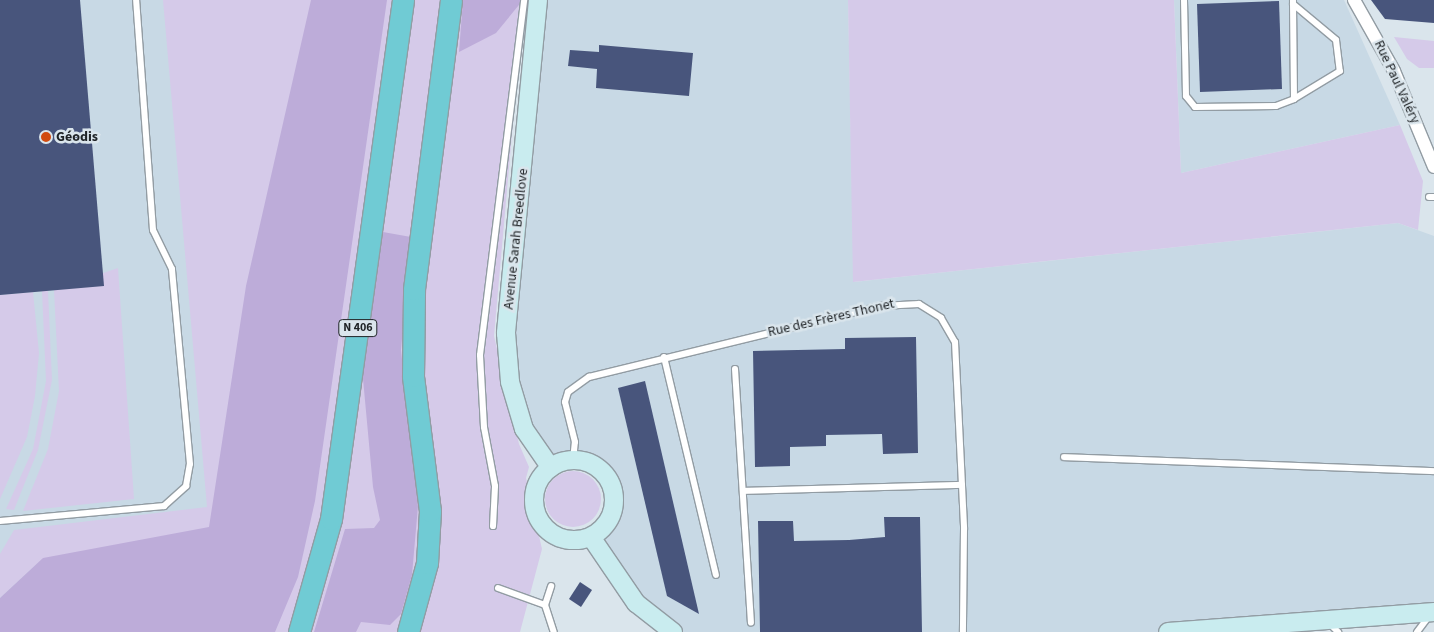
<!DOCTYPE html>
<meta charset="utf-8">
<style>
body{margin:0}
#map{position:relative;width:1434px;height:632px;overflow:hidden;background:#dae5ec;font-family:"Source Sans 3",sans-serif}
div>[style]{position:absolute}
[style*='--x']{left:calc(var(--x)*1px);top:calc(var(--y)*1px);width:calc(var(--w)*1px);rotate:calc(var(--a)*1deg)}
.built>*{inset:0;background:#c8d9e5}
.green>*{inset:0;background:#d5cae9}
.round{border-radius:50%}
.forest>*{inset:0;background:#bdacd9}
.building>*{inset:0;background:#48557c}
.roads{filter:drop-shadow(1px 0 #929ca3) drop-shadow(-1px 0 #929ca3) drop-shadow(0 1px #929ca3) drop-shadow(0 -1px #929ca3)}
.service>*{height:6px;margin:-3px;padding:0 3px;transform-origin:3px;border-radius:3px;background:#fff}
.minor>*{height:12px;margin:-6px;padding:0 6px;transform-origin:6px;border-radius:6px;background:#fff}
.secondary>*{height:18px;margin:-9px;padding:0 9px;transform-origin:9px;border-radius:9px;background:#c9ecef}
.secondary>.ring{margin:-9px;padding:0;box-sizing:content-box;background:none;border:18px solid #c9ecef;border-radius:50%}
.trunk>*{height:21px;margin:-10.5px;padding:0 10.5px;transform-origin:10.5px;border-radius:10.5px;background:#70cbd4}
.dots>*{width:14px;height:14px;translate:-50% -50%;box-sizing:border-box;border:2px solid #dae5ec;border-radius:50%}
span{translate:-50% -50%;white-space:nowrap;text-align:center;line-height:1.15;-webkit-text-stroke:5px #dae5ec;paint-order:stroke}
.shield-label span{padding:1px 4px;background:#dae5ec;border:1px solid;border-radius:4px;-webkit-text-stroke-width:0}
.shield-label{font-size:12px;color:#1f2326;font-weight:700}
.street-label{font-size:14px;color:#1f2326}
.poi-label{font-size:14px;color:#1f2326;font-weight:700}
.left{translate:0 -50%;text-align:left}
</style>
<div id="map">
<div class="built">
<i style="clip-path:polygon(0 0,174px 0,209px 527px,0 613px)"></i>
<i style="clip-path:polygon(542px 0,848px 0,854px 282px,1398px 223px,1434px 236px,1434px 606px,1393px 613px,1156px 632px,677px 632px,636px 603px,597px 548px,612px 488px,590px 464px,551px 468px,510px 382px)"></i>
<i style="clip-path:polygon(1174px 0,1344px 0,1400px 125px,1181px 173px)"></i>
</div>
<div class="green">
<i style="clip-path:polygon(163px 0,524px 0,494px 336px,519px 444px,529px 467px,526px 478px,542px 549px,520px 632px,0 632px,0 613px,40px 561px,0 598px,0 554px,14px 530px,207px 507px)"></i>
<i style="clip-path:polygon(848px 0,1174px 0,1181px 173px,1400px 125px,1423px 181px,1418px 230px,1398px 223px,853px 282px)"></i>
<i style="clip-path:polygon(1394px 37px,1434px 41px,1434px 68px,1419px 68px,1407px 59px)"></i>
<i style="clip-path:polygon(118px 268px,134px 499px,23px 511px,48px 449px,59px 391px,54px 290px)"></i>
<i style="clip-path:polygon(42px 291px,48px 291px,52px 380px,38px 450px,14px 510px,6px 509px,33px 449px,46px 381px)"></i>
<i style="clip-path:polygon(33px 292px,39px 353px,35px 396px,27px 437px,0 499px,0 295px)"></i>
<i class="round" style="left:545px;top:471px;width:56px;height:56px"></i>
</div>
<div class="forest">
<i style="clip-path:polygon(311px 0,387px 0,315px 501px,298px 577px,275px 632px,0 632px,0 598px,43px 558px,209px 527px,246px 286px)"></i>
<i style="clip-path:polygon(463px 0,523px 0,496px 33px,459px 52px)"></i>
<i style="clip-path:polygon(383px 232px,411px 237px,401px 350px,418px 506px,412px 575px,401px 614px,390px 625px,361px 622px,356px 632px,314px 632px,345px 529px,374px 528px,380px 520px,373px 487px,362px 368px)"></i>
</div>
<div class="building">
<i style="clip-path:polygon(0 0,80px 0,104px 286px,0 295px)"></i>
<i style="clip-path:polygon(1371px 0,1434px 0,1434px 23px,1385px 19px)"></i>
<i style="clip-path:polygon(1279px 1px,1282px 89px,1200px 92px,1197px 4px)"></i>
<i style="clip-path:polygon(599px 45px,693px 53px,689px 96px,596px 88px,597px 69px,568px 66px,570px 50px,599px 52px)"></i>
<i style="clip-path:polygon(916px 337px,918px 453px,883px 454px,882px 434px,826px 435px,826px 446px,790px 447px,790px 466px,755px 467px,753px 351px,845px 349px,845px 338px)"></i>
<i style="clip-path:polygon(645px 381px,699px 614px,667px 596px,618px 388px)"></i>
<i style="clip-path:polygon(884px 517px,920px 517px,922px 632px,760px 632px,758px 521px,793px 521px,794px 541px,849px 540px,885px 537px)"></i>
<i style="clip-path:polygon(580px 582px,592px 590px,581px 607px,569px 599px)"></i>
</div>
<div class="roads">
<div class="service">
<i style="--x:1184;--y:0;--w:96;--a:88.8"></i>
<i style="--x:1186;--y:96;--w:14;--a:51"></i>
<i style="--x:1195;--y:107;--w:81;--a:-0.7"></i>
<i style="--x:1276;--y:106;--w:19;--a:-21"></i>
<i style="--x:1294;--y:99;--w:99;--a:-90.6"></i>
<i style="--x:1293;--y:4;--w:56;--a:39.9"></i>
<i style="--x:1336;--y:40;--w:31;--a:83"></i>
<i style="--x:1340;--y:71;--w:54;--a:148.7"></i>
<i style="--x:1429;--y:197;--w:5;--a:0"></i>
<i style="--x:664;--y:357;--w:224;--a:76.6"></i>
<i style="--x:735;--y:369;--w:254;--a:86.4"></i>
<i style="--x:1064;--y:457;--w:370;--a:2.2"></i>
<i style="--x:573;--y:460;--w:18;--a:-84"></i>
<i style="--x:575;--y:442;--w:41;--a:-104"></i>
<i style="--x:565;--y:402;--w:10;--a:-73"></i>
<i style="--x:568;--y:392;--w:26;--a:-36"></i>
<i style="--x:589;--y:377;--w:301;--a:-13.7"></i>
<i style="--x:881;--y:306;--w:38;--a:-3"></i>
<i style="--x:919;--y:304;--w:26;--a:32"></i>
<i style="--x:941;--y:318;--w:28;--a:60"></i>
<i style="--x:955;--y:342;--w:187;--a:87.2"></i>
<i style="--x:964;--y:529;--w:103;--a:90.6"></i>
<i style="--x:743;--y:491;--w:219;--a:-1.6"></i>
<i style="--x:0;--y:521;--w:165;--a:-5.2"></i>
<i style="--x:164;--y:506;--w:30;--a:-42"></i>
<i style="--x:186;--y:486;--w:22;--a:-80"></i>
<i style="--x:190;--y:464;--w:196;--a:-95.3"></i>
<i style="--x:172;--y:269;--w:43;--a:-116"></i>
<i style="--x:153;--y:230;--w:231;--a:-94.2"></i>
<i style="--x:493;--y:526;--w:40;--a:-87.1"></i>
<i style="--x:495;--y:486;--w:60;--a:-100.6"></i>
<i style="--x:484;--y:427;--w:72;--a:-93.2"></i>
<i style="--x:480;--y:355;--w:358;--a:-82.9"></i>
<i style="--x:498;--y:588;--w:50;--a:19.9"></i>
<i style="--x:545;--y:605;--w:28;--a:72"></i>
<i style="--x:545;--y:605;--w:20;--a:-72"></i>
<i style="--x:1329;--y:623;--w:13;--a:45"></i>
<i style="--x:1417;--y:632;--w:21;--a:-53"></i>
</div>
<div class="minor">
<i style="--x:1354;--y:0;--w:81;--a:60.6"></i>
<i style="--x:1394;--y:71;--w:104;--a:67.4"></i>
</div>
<div class="secondary">
<i style="--x:538;--y:0;--w:335;--a:95.5"></i>
<i style="--x:506;--y:333;--w:49;--a:85.3"></i>
<i style="--x:510;--y:382;--w:49;--a:73.4"></i>
<i style="--x:524;--y:429;--w:47;--a:55.3"></i>
<i class="ring" style="left:534px;top:460px;width:62px;height:62px"></i>
<i style="--x:591;--y:537;--w:80;--a:55.7"></i>
<i style="--x:636;--y:603;--w:47;--a:38.1"></i>
<i style="--x:1168;--y:632;--w:267;--a:-4.3"></i>
</div>
<div class="trunk">
<i style="--x:299;--y:632;--w:117;--a:-74.2"></i>
<i style="--x:331;--y:519;--w:524;--a:-82.1"></i>
<i style="--x:408;--y:632;--w:72;--a:-74.6"></i>
<i style="--x:427;--y:563;--w:52;--a:-86.7"></i>
<i style="--x:430;--y:511;--w:136;--a:-97.2"></i>
<i style="--x:413;--y:376;--w:87;--a:-89.3"></i>
<i style="--x:414;--y:289;--w:291;--a:-82.7"></i>
</div>
</div>
<div class="dots">
<i style="left:46px;top:137px;background:#d14b10"></i>
</div>
<div class="shield-label">
<span style="left:358px;top:328px">N 406</span>
</div>
<div class="street-label">
<span style="left:1397px;top:82px;rotate:65deg">Rue Paul Valéry</span>
<span style="left:516px;top:239px;rotate:-84deg">Avenue Sarah Breedlove</span>
<span style="left:831px;top:318px;rotate:-13deg">Rue des Frères Thonet</span>
</div>
<div class="poi-label">
<span class="left" style="left:56px;top:137px">Géodis</span>
</div>
</div>
